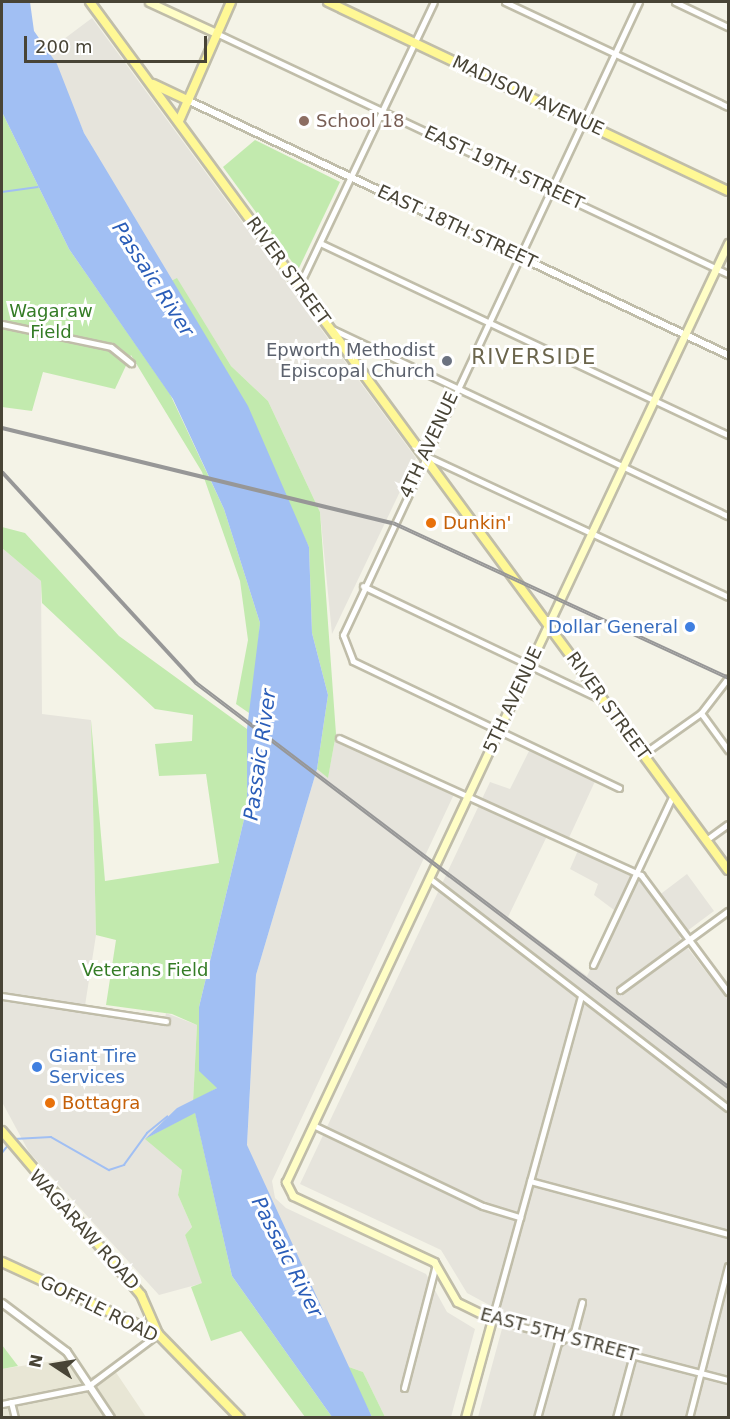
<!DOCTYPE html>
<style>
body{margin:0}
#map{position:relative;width:730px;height:1419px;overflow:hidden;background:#f4f3e7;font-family:"DejaVu Sans",sans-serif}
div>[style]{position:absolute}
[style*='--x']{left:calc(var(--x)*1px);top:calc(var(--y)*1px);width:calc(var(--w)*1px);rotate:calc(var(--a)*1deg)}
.residential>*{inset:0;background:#e8e6d5}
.industrial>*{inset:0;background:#e6e4dc}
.green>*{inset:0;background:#c2eaae}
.water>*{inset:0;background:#a1bff3}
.stream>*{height:1.5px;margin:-0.75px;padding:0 0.75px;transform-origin:0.75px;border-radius:0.75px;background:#a1bff3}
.roads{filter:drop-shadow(2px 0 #c0bda9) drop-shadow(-2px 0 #c0bda9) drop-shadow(0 2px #c0bda9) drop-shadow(0 -2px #c0bda9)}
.minor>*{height:5px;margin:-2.5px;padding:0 2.5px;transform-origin:2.5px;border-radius:2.5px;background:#fff}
.tertiary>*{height:6px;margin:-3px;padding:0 3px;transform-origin:3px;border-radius:3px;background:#fff}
.secondary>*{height:7px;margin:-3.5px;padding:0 3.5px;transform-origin:3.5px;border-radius:3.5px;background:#fffec6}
.primary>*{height:8px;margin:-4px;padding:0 4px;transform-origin:4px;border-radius:4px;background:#fff895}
.rail>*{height:4px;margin-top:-2px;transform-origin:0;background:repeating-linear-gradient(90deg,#fff 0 4.5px,#979797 0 9px);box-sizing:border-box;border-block:2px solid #979797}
.dots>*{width:16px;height:16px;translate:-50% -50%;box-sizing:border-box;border:3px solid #fff;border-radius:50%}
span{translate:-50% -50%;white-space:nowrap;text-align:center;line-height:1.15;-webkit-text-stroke:6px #fff;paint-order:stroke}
.street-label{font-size:18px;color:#484436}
.education-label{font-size:18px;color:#785e54}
.left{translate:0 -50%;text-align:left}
.park-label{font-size:18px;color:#347c26}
.worship-label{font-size:18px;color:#5b616d}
.right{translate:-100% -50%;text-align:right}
.food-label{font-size:18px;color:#c56008}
.shop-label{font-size:18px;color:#366cbe}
.water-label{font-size:20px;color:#2a5db8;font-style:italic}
.quarter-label{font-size:21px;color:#6b654c;letter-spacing:1.5px}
.frame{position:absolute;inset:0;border:3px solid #484436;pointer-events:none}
.north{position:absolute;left:24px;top:1335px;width:60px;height:60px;-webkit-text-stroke:4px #fff;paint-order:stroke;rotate:282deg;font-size:16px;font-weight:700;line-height:24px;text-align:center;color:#484436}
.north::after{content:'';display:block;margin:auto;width:21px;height:27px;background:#484436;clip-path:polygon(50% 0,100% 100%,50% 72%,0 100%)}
.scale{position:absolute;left:24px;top:36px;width:183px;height:27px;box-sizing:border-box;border:3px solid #484436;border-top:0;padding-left:8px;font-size:18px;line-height:21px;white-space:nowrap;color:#484436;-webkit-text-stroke:4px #fff;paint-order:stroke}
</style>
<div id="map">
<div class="residential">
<i style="clip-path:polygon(67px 1359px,81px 1381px,113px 1368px,146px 1417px,2px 1418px,2px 1369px)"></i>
</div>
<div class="industrial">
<i style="clip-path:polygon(92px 18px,416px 458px,332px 634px,320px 512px,268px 401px,231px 366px,177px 279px,169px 282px,84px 133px,48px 51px)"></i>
<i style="clip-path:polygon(2px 548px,41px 581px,42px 714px,91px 720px,96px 935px,84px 1012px,164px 1024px,166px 1013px,197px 1025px,193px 1102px,177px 1108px,182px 1170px,178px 1195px,192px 1227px,185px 1235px,203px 1283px,159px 1295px,29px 1152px,2px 1102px)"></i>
<i style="clip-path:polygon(336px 734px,456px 790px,272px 1181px,275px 1198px,286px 1208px,426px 1274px,447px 1312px,475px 1329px,451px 1417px,385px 1417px,363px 1372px,346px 1366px,247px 1146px,256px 975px,317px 769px,328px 777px)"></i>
<i style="clip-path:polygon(532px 745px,597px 777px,567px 842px,548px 834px,508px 917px,587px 976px,618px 913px,594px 895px,598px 884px,570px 869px,579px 848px,638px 869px,658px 896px,687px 874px,714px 911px,679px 937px,728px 1000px,728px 1417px,478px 1417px,506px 1314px,467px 1293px,441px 1250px,300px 1184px,490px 782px,510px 789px)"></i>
</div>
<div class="green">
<i style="clip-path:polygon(2px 112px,69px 249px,170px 394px,224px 509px,260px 623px,252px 715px,236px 704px,248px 640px,240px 581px,202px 472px,131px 355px,115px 389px,43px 372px,32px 411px,2px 407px)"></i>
<i style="clip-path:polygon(255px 140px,340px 182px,298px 270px,223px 167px)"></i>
<i style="clip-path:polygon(177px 278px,231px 366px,268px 401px,320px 512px,336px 734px,328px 778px,317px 769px,328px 695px,312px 633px,309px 547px,207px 344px,169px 282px)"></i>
<i style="clip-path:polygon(2px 527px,25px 533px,119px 636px,247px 729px,247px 807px,199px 1007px,217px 1088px,193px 1102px,197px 1025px,172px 1014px,106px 1005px,116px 940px,96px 935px,91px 720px,105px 881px,219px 863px,206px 774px,159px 776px,155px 744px,192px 741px,193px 715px,155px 709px,42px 603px,41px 581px,2px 548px)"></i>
<i style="clip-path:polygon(195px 1112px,232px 1276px,332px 1417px,305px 1417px,241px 1331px,211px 1341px,191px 1287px,202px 1283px,185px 1235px,192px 1227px,178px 1195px,182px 1170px,145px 1139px)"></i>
<i style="clip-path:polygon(2px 1345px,18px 1366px,2px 1369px)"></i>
<i style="clip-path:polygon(346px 1366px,363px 1372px,385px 1417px,372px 1417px)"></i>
</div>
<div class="water">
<i style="clip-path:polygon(2px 2px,30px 2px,34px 31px,57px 64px,84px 133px,248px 406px,309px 547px,312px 633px,328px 695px,317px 769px,256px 975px,247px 1145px,372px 1417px,332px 1417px,232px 1276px,195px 1113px,145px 1139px,177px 1108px,217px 1088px,199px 1071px,199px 1007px,247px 807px,247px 729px,260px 623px,224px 509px,173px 399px,69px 249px,2px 112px)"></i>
</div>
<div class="stream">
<i style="--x:2;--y:192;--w:36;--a:-8"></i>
<i style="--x:14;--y:1139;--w:37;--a:-3"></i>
<i style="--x:51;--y:1137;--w:67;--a:29.6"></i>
<i style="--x:109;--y:1170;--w:16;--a:-18"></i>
<i style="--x:124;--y:1165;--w:39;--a:-54"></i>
<i style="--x:147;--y:1133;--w:26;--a:-39"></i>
<i style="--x:2;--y:1153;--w:11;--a:-52"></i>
</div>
<div class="roads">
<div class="minor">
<i style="--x:505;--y:2;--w:246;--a:25.2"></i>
<i style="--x:675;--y:2;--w:59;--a:25.3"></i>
<i style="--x:216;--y:33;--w:566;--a:25.21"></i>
<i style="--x:320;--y:243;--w:451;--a:25.2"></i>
<i style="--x:299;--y:286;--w:314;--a:-64.6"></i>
<i style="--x:2;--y:324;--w:111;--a:11.9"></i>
<i style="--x:111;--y:347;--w:26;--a:39"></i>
<i style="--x:332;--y:329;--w:438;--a:25.3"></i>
<i style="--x:426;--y:456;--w:333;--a:25"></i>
<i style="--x:363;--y:586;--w:263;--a:25.5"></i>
<i style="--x:701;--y:713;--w:46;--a:53.9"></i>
<i style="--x:339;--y:738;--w:332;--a:24.4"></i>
<i style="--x:641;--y:875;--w:146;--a:53.4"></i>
<i style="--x:643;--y:754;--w:71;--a:-35.3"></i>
<i style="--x:701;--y:713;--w:44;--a:-52.4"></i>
<i style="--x:619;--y:788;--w:295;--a:-154.5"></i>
<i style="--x:353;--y:661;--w:28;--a:-111"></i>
<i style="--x:343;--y:635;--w:699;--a:-64.94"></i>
<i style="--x:706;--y:840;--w:27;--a:-36"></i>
<i style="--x:429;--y:878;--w:377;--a:37.6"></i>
<i style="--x:593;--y:965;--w:188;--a:-64.8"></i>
<i style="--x:620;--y:990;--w:134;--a:-36.2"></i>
<i style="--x:2;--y:996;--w:166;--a:8.7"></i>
<i style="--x:581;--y:996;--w:335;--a:105.4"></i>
<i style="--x:492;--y:1319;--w:244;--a:14.5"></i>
<i style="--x:313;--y:1125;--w:188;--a:25.5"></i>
<i style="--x:483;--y:1206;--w:39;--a:17"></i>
<i style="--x:530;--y:1181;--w:205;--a:15"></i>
<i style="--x:404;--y:1388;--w:128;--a:-75.5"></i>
<i style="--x:11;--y:1402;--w:16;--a:76"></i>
<i style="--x:2;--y:1404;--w:87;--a:-11.3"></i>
<i style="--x:87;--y:1387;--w:89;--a:-36.7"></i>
<i style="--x:537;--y:1418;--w:78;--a:-74.4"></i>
<i style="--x:558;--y:1343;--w:19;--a:-35"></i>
<i style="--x:574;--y:1332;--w:31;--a:-75"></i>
<i style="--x:616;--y:1418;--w:65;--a:-74.9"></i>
<i style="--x:689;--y:1418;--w:157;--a:-75.6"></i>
</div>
<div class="tertiary">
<i style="--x:185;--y:99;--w:600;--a:25.24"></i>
<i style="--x:2;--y:1303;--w:81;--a:37"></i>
<i style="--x:67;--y:1352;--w:79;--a:56.3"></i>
</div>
<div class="secondary">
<i style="--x:149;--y:2;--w:74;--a:24.8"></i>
<i style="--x:465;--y:1418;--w:103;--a:-74.7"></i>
<i style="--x:492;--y:1319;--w:39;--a:-154"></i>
<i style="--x:457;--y:1302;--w:46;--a:-119.9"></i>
<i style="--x:434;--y:1262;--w:156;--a:-154.9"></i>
<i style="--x:293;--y:1196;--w:16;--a:-117"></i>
<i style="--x:286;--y:1182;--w:1038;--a:-64.79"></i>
</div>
<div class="primary">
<i style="--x:90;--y:2;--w:1077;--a:53.68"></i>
<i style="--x:328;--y:2;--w:442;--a:25.3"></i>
<i style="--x:153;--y:84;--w:35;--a:25"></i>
<i style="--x:179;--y:121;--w:130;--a:-66.4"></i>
<i style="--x:2;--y:1131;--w:215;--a:49.7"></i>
<i style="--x:141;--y:1295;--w:43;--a:66.4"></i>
<i style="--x:2;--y:1262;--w:172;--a:24.8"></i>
<i style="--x:158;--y:1334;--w:117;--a:45.7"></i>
</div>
</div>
<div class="rail">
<i style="--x:2;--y:428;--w:402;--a:13.7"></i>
<i style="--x:393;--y:523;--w:369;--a:24.8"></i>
<i style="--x:2;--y:472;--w:287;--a:47.4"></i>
<i style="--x:196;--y:683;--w:668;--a:37.21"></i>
</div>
<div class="dots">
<i style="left:304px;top:121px;background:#8d6e63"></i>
<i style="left:447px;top:361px;background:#6b7280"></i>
<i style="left:431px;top:523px;background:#e8710a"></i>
<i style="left:690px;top:627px;background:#3f7fe0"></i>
<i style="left:37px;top:1067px;background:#3f7fe0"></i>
<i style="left:50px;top:1103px;background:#e8710a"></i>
</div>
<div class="street-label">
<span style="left:528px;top:96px;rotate:25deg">MADISON AVENUE</span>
<span style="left:504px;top:168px;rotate:25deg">EAST 19TH STREET</span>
<span style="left:457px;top:227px;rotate:25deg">EAST 18TH STREET</span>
<span style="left:288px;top:271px;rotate:54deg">RIVER STREET</span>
<span style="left:429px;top:445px;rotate:-65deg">4TH AVENUE</span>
<span style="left:513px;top:700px;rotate:-65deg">5TH AVENUE</span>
<span style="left:608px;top:706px;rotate:54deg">RIVER STREET</span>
<span style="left:84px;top:1230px;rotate:48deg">WAGARAW ROAD</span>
<span style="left:99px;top:1309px;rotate:26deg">GOFFLE ROAD</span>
<span style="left:559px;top:1335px;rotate:15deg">EAST 5TH STREET</span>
</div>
<div class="education-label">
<span class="left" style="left:316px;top:121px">School 18</span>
</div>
<div class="park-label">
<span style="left:51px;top:322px">Wagaraw<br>Field</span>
<span style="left:145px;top:970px">Veterans Field</span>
</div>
<div class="worship-label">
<span class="right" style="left:435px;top:361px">Epworth Methodist<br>Episcopal Church</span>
</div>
<div class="food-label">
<span class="left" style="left:443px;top:523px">Dunkin'</span>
<span class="left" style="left:62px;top:1103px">Bottagra</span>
</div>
<div class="shop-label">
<span class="right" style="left:678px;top:627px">Dollar General</span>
<span class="left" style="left:49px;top:1067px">Giant Tire<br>Services</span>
</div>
<div class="water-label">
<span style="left:153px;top:279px;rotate:57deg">Passaic River</span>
<span style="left:260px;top:755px;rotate:-82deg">Passaic River</span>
<span style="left:287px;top:1257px;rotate:63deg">Passaic River</span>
</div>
<div class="quarter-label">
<span style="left:534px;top:357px">RIVERSIDE</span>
</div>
<div class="frame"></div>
<div class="north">N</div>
<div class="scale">200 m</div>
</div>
